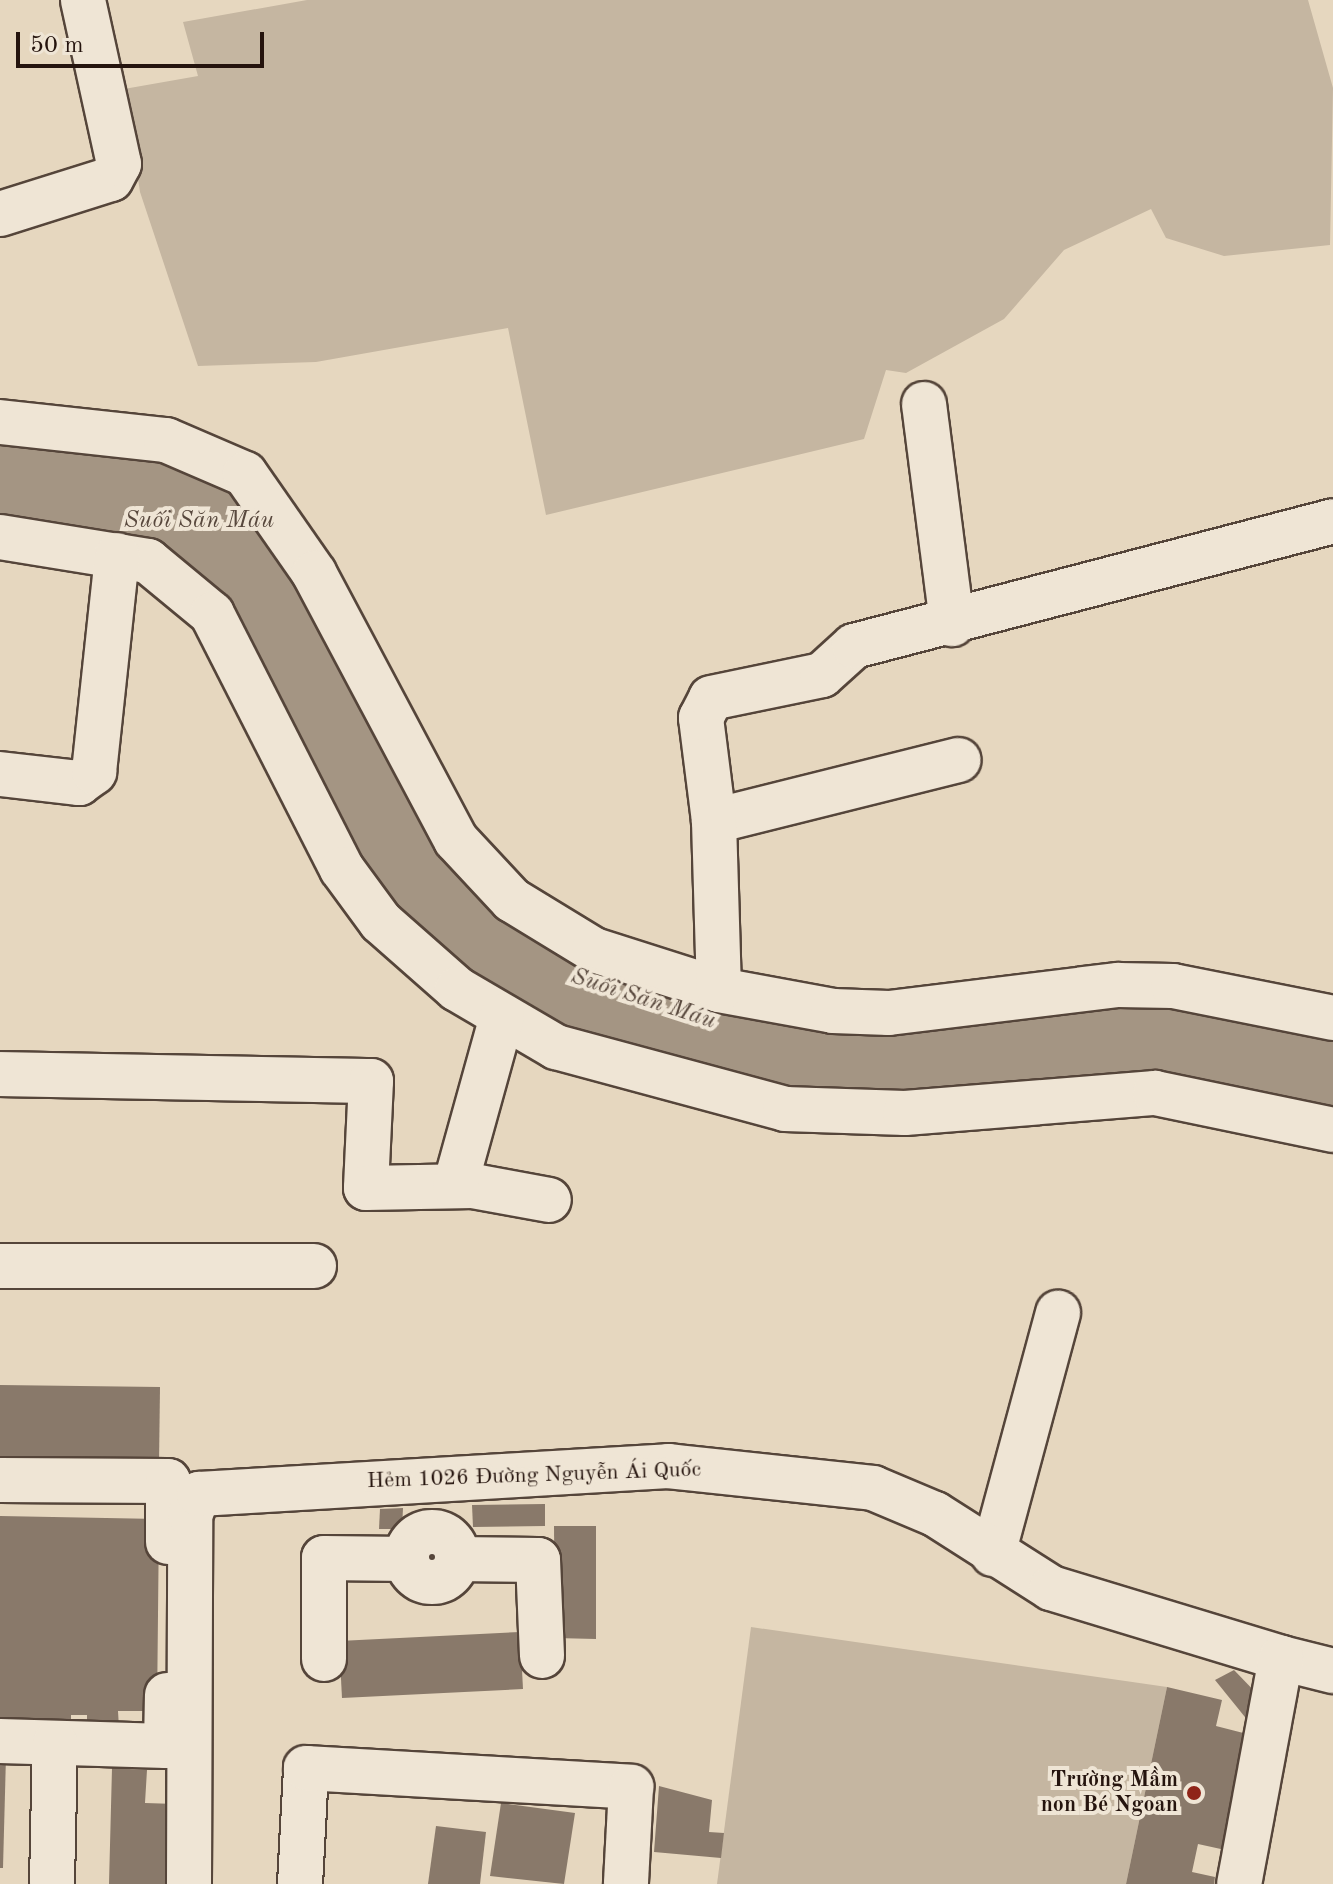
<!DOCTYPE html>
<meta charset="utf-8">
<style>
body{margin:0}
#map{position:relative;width:1333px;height:1884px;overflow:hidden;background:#e6d7bf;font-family:"Old Standard TT",serif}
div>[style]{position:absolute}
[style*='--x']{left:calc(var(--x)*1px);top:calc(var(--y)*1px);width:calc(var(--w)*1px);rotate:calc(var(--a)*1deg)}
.green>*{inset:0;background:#c5b6a1}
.water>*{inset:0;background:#a49583}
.building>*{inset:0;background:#89796a}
.roads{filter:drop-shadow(2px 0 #55453a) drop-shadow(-2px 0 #55453a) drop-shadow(0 2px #55453a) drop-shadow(0 -2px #55453a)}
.minor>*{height:44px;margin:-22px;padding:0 22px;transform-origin:22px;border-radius:22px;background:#efe5d5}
.minor>.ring{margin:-22px;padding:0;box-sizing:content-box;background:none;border:44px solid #efe5d5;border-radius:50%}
.dots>*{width:22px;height:22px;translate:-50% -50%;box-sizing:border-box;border:4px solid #efe5d5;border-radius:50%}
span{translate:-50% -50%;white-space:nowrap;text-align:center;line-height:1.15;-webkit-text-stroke:8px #efe5d5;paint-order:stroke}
.street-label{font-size:22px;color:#25140e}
.poi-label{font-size:22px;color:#25140e;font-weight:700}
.right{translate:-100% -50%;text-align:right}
.water-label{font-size:24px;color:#58483d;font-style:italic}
.scale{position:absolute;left:16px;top:32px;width:248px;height:36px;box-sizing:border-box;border:4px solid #25140e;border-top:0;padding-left:10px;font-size:24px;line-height:28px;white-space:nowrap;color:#25140e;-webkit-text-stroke:6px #efe5d5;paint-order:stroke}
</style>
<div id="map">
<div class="green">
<i style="clip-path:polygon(307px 0,1308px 0,1333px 88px,1330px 245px,1224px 256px,1166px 238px,1151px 209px,1064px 250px,1004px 319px,906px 373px,886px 370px,864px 439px,546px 515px,508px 328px,316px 362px,198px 366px,140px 192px,124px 89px,198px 76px,183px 22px)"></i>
<i style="clip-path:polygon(751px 1627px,1167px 1687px,1126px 1884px,717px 1884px)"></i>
</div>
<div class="water">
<i style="clip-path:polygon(0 434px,162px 450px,237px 484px,304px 579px,446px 847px,715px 1001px,1118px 997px,1333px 1030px,1333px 1118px,787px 1098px,560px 1036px,391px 915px,220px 605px,0 525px)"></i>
</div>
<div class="building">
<i style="clip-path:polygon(0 1385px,160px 1387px,159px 1464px,0 1460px)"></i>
<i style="clip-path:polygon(545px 1504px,545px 1526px,473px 1527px,472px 1505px)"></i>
<i style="clip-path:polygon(403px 1508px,402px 1529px,379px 1529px,380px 1509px)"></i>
<i style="clip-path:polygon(0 1516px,159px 1519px,157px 1711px,118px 1711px,119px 1728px,87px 1727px,87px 1715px,71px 1715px,71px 1731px,0 1730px)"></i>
<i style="clip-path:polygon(554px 1526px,596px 1526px,596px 1639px,555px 1638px)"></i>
<i style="clip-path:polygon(520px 1632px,523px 1689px,342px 1698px,339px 1641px)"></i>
<i style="clip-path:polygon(1234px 1670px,1262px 1699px,1249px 1722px,1215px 1680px)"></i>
<i style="clip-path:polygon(1167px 1687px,1222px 1700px,1216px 1726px,1255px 1736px,1230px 1851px,1198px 1844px,1192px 1872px,1215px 1877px,1214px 1884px,1126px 1884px)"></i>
<i style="clip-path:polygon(0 1756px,6px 1756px,3px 1868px,0 1868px)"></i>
<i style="clip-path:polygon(112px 1768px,147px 1770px,145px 1803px,176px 1804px,176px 1884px,109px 1884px)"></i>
<i style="clip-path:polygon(659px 1786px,712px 1800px,709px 1832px,724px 1833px,721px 1858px,654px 1852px)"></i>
<i style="clip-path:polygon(501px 1803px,575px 1813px,564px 1884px,490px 1876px)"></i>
<i style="clip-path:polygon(436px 1826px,486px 1832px,480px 1884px,428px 1884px)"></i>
</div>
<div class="roads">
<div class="minor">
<i style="--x:0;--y:214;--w:116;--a:-17.5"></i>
<i style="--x:111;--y:179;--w:17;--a:-62"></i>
<i style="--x:119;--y:164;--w:168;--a:-102.4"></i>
<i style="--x:924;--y:404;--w:222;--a:82.7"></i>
<i style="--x:0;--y:422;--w:167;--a:6.2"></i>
<i style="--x:166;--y:440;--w:86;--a:23.3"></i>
<i style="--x:245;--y:474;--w:121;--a:55.1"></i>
<i style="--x:314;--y:573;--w:302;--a:62"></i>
<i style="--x:456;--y:840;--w:82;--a:47"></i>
<i style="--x:512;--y:900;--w:96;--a:31.4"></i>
<i style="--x:594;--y:950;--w:131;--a:17.7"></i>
<i style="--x:719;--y:990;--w:116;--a:10.4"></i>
<i style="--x:833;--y:1011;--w:56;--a:2"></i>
<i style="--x:889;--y:1013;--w:231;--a:-7"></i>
<i style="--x:1118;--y:985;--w:55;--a:1"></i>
<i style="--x:1173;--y:986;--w:163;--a:11.3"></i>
<i style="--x:0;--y:537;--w:150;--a:9.2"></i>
<i style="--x:148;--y:561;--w:83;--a:39.6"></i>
<i style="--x:212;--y:614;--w:286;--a:63"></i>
<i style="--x:342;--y:869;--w:66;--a:53.7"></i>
<i style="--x:381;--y:922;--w:101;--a:41.4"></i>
<i style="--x:457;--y:989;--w:115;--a:30.4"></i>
<i style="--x:556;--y:1047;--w:237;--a:15.1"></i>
<i style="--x:785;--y:1109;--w:120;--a:1.9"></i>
<i style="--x:905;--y:1113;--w:251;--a:-4.6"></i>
<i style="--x:1155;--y:1093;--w:182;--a:11.7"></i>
<i style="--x:0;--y:774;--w:80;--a:6.5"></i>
<i style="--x:79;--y:783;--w:19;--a:-36"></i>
<i style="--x:94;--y:772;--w:218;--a:-83.9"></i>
<i style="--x:714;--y:821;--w:252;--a:-14"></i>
<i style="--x:719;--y:990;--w:169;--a:-91.7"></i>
<i style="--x:714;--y:821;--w:104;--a:-97.2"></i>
<i style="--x:701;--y:718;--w:22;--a:-63"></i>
<i style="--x:711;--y:698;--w:113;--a:-11.7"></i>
<i style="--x:822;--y:675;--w:43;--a:-42.2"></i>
<i style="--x:854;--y:646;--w:495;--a:-14.6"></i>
<i style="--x:0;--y:1074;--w:371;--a:1.1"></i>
<i style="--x:371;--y:1081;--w:107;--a:92.7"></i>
<i style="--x:366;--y:1188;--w:107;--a:-1.1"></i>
<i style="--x:473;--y:1186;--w:77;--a:10.4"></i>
<i style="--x:455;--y:1186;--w:176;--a:-74.5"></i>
<i style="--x:0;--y:1266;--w:314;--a:0"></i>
<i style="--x:0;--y:1480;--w:168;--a:0.3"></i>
<i style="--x:168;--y:1481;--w:61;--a:90"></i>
<i class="ring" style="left:407px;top:1532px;width:6px;height:6px"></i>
<i style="--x:993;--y:1554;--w:250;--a:-74.9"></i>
<i style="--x:457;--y:1559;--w:81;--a:0.7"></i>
<i style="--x:538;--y:1560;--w:96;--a:87.6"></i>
<i style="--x:1281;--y:1658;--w:54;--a:14"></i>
<i style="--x:324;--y:1659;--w:101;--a:-90"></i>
<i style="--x:324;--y:1558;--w:83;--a:0.7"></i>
<i style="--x:0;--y:1741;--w:166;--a:1.7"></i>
<i style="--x:166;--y:1746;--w:51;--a:-88.9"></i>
<i style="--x:52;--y:1884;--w:141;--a:-88.8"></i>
<i style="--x:189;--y:1884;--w:369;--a:-89.8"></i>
<i style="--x:190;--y:1515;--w:23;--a:-67"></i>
<i style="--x:199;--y:1494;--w:470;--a:-3.4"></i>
<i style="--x:668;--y:1466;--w:206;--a:6.1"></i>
<i style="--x:873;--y:1488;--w:67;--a:22.8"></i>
<i style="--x:935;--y:1514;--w:138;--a:32.5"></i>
<i style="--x:1051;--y:1588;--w:240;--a:16.9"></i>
<i style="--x:1281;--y:1658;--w:230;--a:100.5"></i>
<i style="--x:300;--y:1884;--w:116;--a:-87"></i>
<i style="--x:306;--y:1768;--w:326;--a:3.3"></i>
<i style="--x:631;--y:1787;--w:97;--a:93"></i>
</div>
</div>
<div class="dots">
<i style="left:1194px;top:1793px;background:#8f2418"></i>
</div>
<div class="street-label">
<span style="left:534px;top:1476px;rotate:-2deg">Hẻm 1026 Đường Nguyễn Ái Quốc</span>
</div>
<div class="poi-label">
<span class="right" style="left:1178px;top:1793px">Trường Mầm<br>non Bé Ngoan</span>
</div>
<div class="water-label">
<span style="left:199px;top:522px">Suối Săn Máu</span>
<span style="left:643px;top:1000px;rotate:18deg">Suối Săn Máu</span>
</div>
<div class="scale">50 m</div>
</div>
